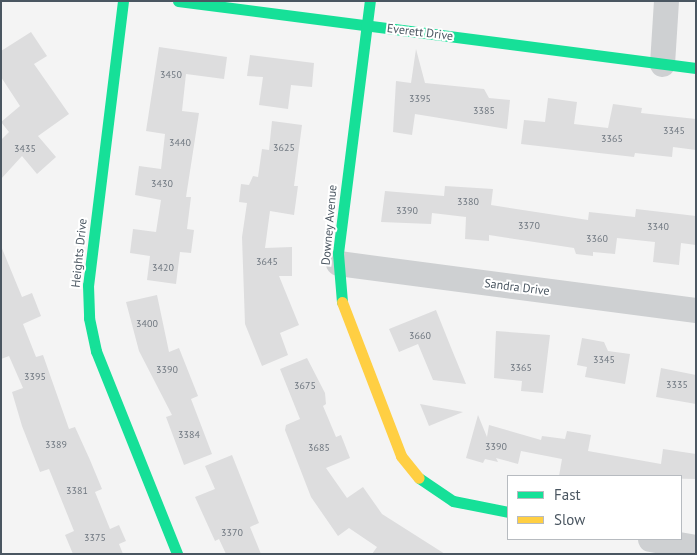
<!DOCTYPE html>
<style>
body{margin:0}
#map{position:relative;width:697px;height:555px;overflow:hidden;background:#f4f4f4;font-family:"PT Sans",sans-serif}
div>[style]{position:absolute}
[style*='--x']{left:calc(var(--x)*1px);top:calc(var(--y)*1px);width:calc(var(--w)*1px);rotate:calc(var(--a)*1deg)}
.building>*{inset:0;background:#ddddde}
.street>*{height:25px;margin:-12.5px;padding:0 12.5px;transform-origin:12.5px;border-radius:12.5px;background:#ced0d2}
.fast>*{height:11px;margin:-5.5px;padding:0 5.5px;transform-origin:5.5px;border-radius:5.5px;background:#16e098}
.slow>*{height:11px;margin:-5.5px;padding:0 5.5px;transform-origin:5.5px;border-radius:5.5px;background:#ffcf43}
span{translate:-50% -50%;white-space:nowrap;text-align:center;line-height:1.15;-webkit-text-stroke:4px #fff;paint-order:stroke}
.number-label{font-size:10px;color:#707881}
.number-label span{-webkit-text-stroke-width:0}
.street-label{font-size:12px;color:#4a5661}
.frame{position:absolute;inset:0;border:2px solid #4a5661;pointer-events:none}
.legend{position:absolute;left:507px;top:475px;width:175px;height:65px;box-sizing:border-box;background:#fff;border:1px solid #b7bbc0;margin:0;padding:6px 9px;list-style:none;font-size:15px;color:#4a5661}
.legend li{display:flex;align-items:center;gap:10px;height:25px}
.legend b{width:25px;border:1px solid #b7bbc0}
</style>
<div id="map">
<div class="building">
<i style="clip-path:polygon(31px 32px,47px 56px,34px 64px,69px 114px,38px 136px,56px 157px,37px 174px,22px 156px,1px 179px,1px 140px,9px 132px,1px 122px,20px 106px,1px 77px,1px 51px)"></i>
<i style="clip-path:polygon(159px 47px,227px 57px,224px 79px,186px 74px,182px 111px,199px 113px,186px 197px,191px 197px,187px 229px,194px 230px,191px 253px,180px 252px,176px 284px,147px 280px,150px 256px,130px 253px,133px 229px,156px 232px,161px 200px,135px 195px,139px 166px,161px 169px,165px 134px,146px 131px)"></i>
<i style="clip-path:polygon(416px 49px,425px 83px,484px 89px,489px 98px,510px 100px,507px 129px,415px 114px,412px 135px,393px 132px,396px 81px,411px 83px)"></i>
<i style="clip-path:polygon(250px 55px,314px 63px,312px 87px,291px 85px,288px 109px,259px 105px,263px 77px,247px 76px)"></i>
<i style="clip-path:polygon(548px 98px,577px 102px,574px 124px,608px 128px,613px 104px,642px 108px,641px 113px,696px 119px,696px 150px,673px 147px,672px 157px,635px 153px,634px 157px,521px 144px,524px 120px,545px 122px)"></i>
<i style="clip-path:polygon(272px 121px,302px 125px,294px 186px,298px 186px,294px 215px,270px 211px,265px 248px,292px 247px,292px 276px,279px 276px,299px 325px,280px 333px,288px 355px,262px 366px,245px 324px,242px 237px,247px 203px,239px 202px,241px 184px,249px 185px,253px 176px,258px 177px,262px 149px,269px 150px)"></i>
<i style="clip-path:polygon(445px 186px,493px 189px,491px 205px,588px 220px,589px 212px,635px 217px,636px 209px,696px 216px,696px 245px,681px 243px,679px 265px,653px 262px,655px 242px,617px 238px,615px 254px,593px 252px,593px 256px,576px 254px,574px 248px,489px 235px,489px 241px,465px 239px,466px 217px,432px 213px,431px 224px,381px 222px,385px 191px,444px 196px)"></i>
<i style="clip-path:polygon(1px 246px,22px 297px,32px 293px,41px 316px,23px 324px,36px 357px,43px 355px,69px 429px,75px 427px,90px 460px,102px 489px,95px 492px,110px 529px,119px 525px,126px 541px,119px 544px,123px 554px,73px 554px,65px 535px,74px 531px,49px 469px,40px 472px,22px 426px,12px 392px,23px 388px,9px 356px,1px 359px)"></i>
<i style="clip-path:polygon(157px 295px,169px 352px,179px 348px,198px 396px,191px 399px,212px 454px,184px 465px,166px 417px,172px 415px,139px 351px,126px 302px)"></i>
<i style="clip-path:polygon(436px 310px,452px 350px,466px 384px,433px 380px,418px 344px,399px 352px,389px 329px)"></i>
<i style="clip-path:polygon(496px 331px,550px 335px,543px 393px,521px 391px,522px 381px,494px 378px)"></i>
<i style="clip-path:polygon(582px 338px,604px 342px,608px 351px,630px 354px,625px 384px,585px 377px,587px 367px,577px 365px)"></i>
<i style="clip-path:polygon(307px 358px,325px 393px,326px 404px,323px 406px,336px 437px,341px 435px,350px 458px,326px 468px,347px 498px,363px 487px,382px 514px,445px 554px,372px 554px,377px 547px,349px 528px,338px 536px,311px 497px,285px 430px,286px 425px,300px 419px,280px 369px)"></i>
<i style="clip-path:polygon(661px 368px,696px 375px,696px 404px,656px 397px)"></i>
<i style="clip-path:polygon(420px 404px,463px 412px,429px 426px)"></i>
<i style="clip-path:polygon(478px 415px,487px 437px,489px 425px,541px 440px,542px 436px,565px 439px,567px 431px,591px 435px,588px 451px,661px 464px,663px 449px,696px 454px,696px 479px,559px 476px,562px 459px,521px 451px,518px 464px,496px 458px,498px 462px,485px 459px,483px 463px,466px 458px)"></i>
<i style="clip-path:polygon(232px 455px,259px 523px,250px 527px,261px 554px,226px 554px,219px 539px,215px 541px,195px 497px,215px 489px,205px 466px)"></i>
</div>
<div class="street">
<i style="--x:662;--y:64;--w:63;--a:-86.4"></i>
<i style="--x:338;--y:263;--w:361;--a:7.5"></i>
<i style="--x:650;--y:539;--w:47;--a:9.9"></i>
</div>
<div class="fast">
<i style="--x:123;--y:1;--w:286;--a:97"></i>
<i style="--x:88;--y:285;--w:33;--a:88"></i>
<i style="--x:89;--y:318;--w:34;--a:78"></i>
<i style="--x:96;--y:351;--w:219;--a:68.2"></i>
<i style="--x:178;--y:1;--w:522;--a:7.37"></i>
<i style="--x:342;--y:302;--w:49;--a:-94.7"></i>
<i style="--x:338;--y:253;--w:254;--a:-82.8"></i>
<i style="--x:419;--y:478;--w:41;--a:34.1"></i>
<i style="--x:453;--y:501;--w:56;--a:11.3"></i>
</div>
<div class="slow">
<i style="--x:342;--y:302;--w:165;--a:69"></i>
<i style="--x:401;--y:456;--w:28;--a:51"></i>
</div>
<div class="number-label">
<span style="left:171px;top:75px">3450</span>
<span style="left:420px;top:99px">3395</span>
<span style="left:484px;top:111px">3385</span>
<span style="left:674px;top:131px">3345</span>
<span style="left:612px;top:139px">3365</span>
<span style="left:180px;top:143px">3440</span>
<span style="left:284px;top:148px">3625</span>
<span style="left:25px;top:149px">3435</span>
<span style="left:162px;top:184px">3430</span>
<span style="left:468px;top:202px">3380</span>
<span style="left:407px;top:211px">3390</span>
<span style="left:529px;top:226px">3370</span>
<span style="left:658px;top:227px">3340</span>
<span style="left:597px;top:239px">3360</span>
<span style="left:267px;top:262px">3645</span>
<span style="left:163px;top:268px">3420</span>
<span style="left:147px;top:324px">3400</span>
<span style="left:420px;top:336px">3660</span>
<span style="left:604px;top:360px">3345</span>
<span style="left:521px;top:368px">3365</span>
<span style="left:167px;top:370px">3390</span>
<span style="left:35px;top:377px">3395</span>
<span style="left:677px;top:385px">3335</span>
<span style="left:305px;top:386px">3675</span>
<span style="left:189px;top:435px">3384</span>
<span style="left:56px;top:445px">3389</span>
<span style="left:496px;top:447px">3390</span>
<span style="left:319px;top:448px">3685</span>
<span style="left:77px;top:491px">3381</span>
<span style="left:232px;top:533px">3370</span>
<span style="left:95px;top:538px">3375</span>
</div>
<div class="street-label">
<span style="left:420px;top:32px;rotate:7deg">Everett Drive</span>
<span style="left:329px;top:225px;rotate:-85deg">Downey Avenue</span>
<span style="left:79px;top:253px;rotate:-84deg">Heights Drive</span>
<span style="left:517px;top:287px;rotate:7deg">Sandra Drive</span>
</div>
<div class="frame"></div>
<ul class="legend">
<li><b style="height:6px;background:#16e098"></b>Fast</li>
<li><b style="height:6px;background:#ffcf43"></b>Slow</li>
</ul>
</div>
